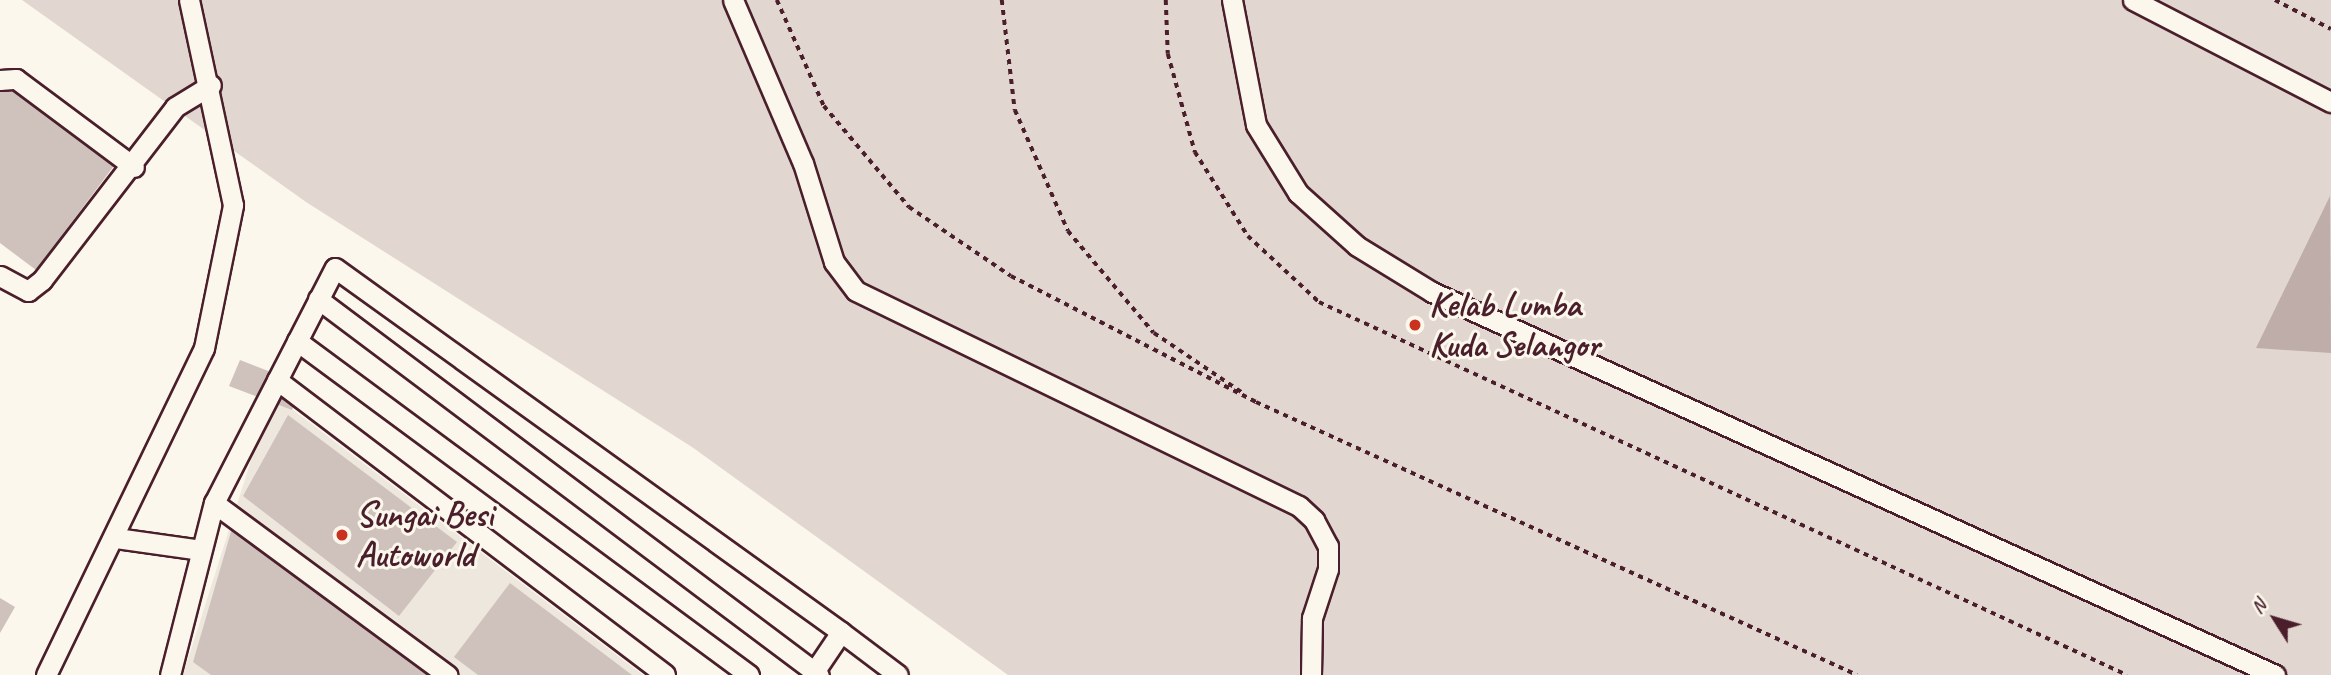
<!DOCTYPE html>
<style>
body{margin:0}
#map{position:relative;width:2331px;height:675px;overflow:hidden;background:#fbf7ec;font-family:Caveat,sans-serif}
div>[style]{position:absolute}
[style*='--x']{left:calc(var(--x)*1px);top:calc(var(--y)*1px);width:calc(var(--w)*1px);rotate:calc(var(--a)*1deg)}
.built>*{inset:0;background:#eee7de}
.green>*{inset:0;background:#e2d7d0}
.water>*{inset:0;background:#bfadaa}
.building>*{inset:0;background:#cfc2bc}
.path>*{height:3.5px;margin-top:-1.75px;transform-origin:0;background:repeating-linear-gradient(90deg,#4a1f2b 0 5px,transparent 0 10px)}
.roads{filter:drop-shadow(2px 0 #4a1f2b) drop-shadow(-2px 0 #4a1f2b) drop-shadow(0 2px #4a1f2b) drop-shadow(0 -2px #4a1f2b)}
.minor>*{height:19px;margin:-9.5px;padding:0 9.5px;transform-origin:9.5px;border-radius:9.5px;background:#fbf7ec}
.dots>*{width:19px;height:19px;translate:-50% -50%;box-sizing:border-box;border:4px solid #fbf7ec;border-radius:50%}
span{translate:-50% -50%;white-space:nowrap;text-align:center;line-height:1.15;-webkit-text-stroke:6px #fbf7ec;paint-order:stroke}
.poi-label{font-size:35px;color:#4a1f2b;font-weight:700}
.left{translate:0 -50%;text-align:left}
.north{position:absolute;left:2240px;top:584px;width:70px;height:70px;-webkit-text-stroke:5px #fbf7ec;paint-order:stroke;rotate:307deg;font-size:19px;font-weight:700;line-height:28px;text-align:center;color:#4a1f2b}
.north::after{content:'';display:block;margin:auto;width:24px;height:32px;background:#4a1f2b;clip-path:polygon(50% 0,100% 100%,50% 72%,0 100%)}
</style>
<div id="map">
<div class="built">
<i style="clip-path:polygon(272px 394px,643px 675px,183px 675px)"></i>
</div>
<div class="green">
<i style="clip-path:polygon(22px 0,2331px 0,2331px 675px,1008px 675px,692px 447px,306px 202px)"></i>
</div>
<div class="water">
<i style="clip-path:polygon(2330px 196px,2331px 353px,2256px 348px)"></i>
</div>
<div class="building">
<i style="clip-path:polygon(7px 81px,116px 163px,36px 270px,0 243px,0 90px)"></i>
<i style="clip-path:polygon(240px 360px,302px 384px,292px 410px,229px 386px)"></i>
<i style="clip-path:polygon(288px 415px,457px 542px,399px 616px,243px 496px)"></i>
<i style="clip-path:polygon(233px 525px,433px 675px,211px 675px,193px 662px)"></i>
<i style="clip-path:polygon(510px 583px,632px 675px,478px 675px,454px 657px)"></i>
<i style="clip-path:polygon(0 598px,15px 607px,0 633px)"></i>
</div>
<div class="path">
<i style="--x:777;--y:0;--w:116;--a:66.1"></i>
<i style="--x:824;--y:106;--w:132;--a:49.9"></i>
<i style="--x:909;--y:207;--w:123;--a:34.1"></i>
<i style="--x:1011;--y:276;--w:276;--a:27.2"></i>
<i style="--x:1256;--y:402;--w:660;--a:24.43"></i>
<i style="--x:1002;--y:0;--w:111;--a:83.3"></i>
<i style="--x:1015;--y:110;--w:132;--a:66.3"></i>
<i style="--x:1068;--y:231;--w:133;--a:49.9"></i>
<i style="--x:1154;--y:333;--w:107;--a:34"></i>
<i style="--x:1166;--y:0;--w:54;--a:87.9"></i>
<i style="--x:1168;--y:54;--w:102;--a:74.6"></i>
<i style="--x:1195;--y:152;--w:99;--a:57.8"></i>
<i style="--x:1248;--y:236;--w:97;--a:42.9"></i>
<i style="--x:1319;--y:302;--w:890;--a:24.78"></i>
<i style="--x:2275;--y:0;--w:63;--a:27.4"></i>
</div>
<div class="roads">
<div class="minor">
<i style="--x:733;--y:0;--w:177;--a:66.8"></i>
<i style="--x:803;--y:163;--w:104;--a:72.6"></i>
<i style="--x:834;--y:262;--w:36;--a:53"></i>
<i style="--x:856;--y:291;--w:492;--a:25.9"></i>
<i style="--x:1299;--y:506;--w:21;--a:43"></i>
<i style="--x:1314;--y:520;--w:30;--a:62"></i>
<i style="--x:1328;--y:546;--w:23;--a:90"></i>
<i style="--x:1328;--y:569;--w:52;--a:108.1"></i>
<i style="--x:1312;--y:618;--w:57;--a:91"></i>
<i style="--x:1232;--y:0;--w:127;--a:79.1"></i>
<i style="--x:1256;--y:125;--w:80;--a:58.3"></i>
<i style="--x:1298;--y:193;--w:79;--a:41.9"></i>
<i style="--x:1357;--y:246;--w:88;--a:31.5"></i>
<i style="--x:1432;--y:292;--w:926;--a:24.43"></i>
<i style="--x:2133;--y:0;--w:223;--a:27.3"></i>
<i style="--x:0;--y:80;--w:16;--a:-4"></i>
<i style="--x:16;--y:79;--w:147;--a:36.7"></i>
<i style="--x:0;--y:276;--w:32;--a:28"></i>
<i style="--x:28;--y:291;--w:18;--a:-38"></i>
<i style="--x:42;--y:280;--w:218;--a:-52.4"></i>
<i style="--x:175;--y:107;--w:42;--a:-31.4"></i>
<i style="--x:318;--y:299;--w:626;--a:36.89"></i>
<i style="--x:297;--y:341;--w:562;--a:36.46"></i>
<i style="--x:277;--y:380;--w:487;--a:37.2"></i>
<i style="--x:214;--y:503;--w:290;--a:36.4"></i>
<i style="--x:116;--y:538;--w:86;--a:8"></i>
<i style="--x:841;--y:632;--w:71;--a:37"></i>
<i style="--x:46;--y:675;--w:363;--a:-64.2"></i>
<i style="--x:204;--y:348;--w:146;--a:-78.5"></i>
<i style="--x:233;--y:205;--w:210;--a:-102.1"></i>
<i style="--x:170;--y:675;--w:178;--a:-75.7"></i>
<i style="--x:214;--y:503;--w:264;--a:-62.8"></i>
<i style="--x:335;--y:268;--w:623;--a:35.73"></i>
<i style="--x:841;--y:632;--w:52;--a:124"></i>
</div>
</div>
<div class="dots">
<i style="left:1415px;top:325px;background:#c8321e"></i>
<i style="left:342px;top:535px;background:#c8321e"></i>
</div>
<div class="poi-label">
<span class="left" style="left:1429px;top:325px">Kelab Lumba<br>Kuda Selangor</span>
<span class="left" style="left:356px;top:535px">Sungai Besi<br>Autoworld</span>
</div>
<div class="north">N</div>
</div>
